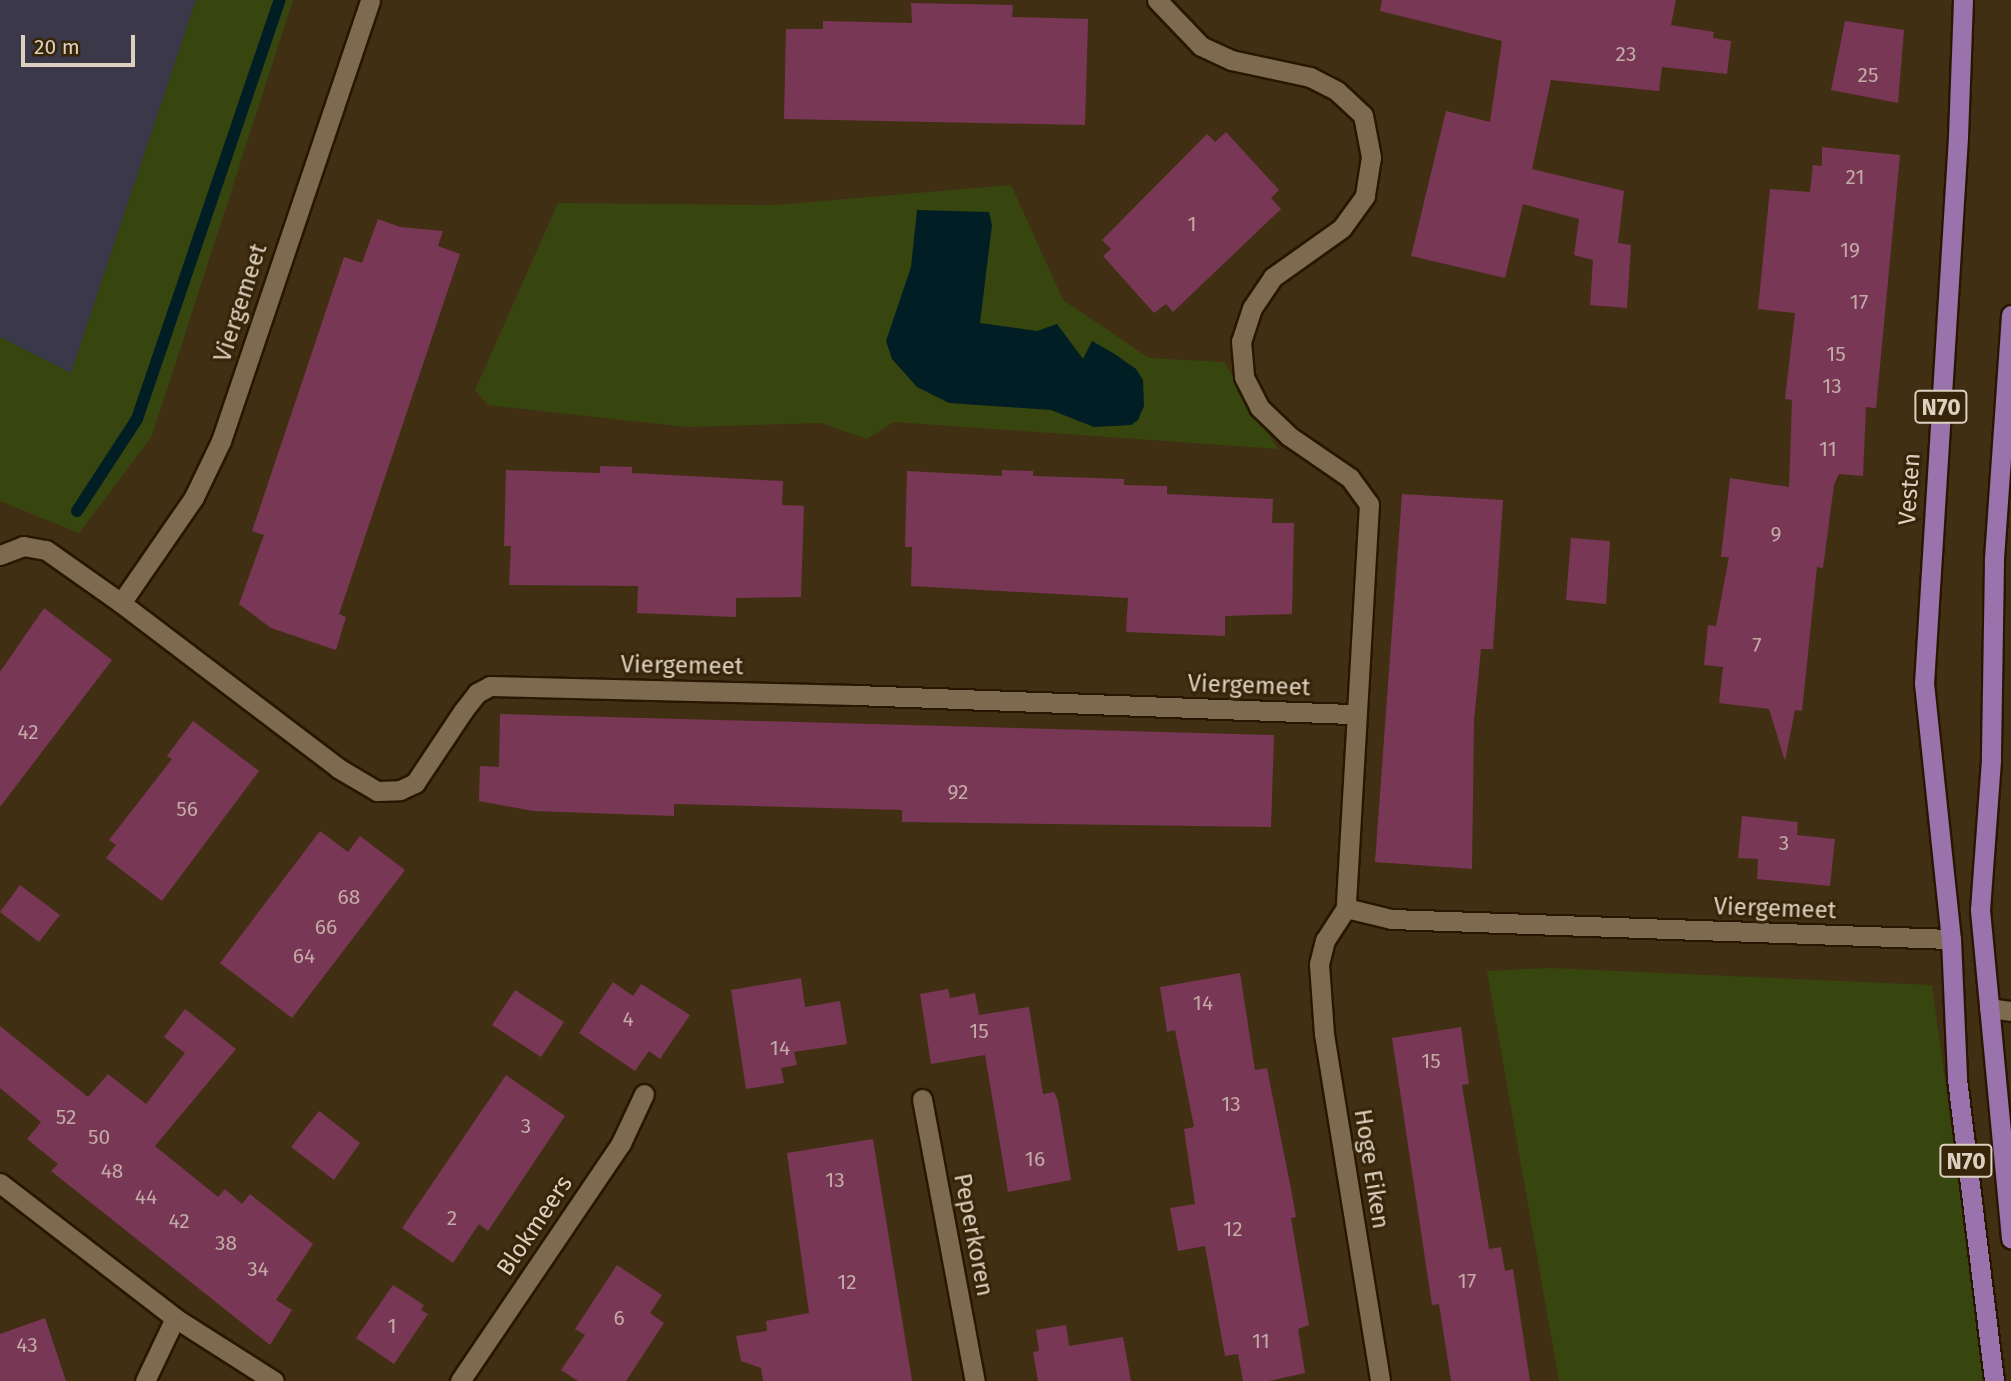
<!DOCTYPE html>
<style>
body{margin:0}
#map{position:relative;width:2011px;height:1381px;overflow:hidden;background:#412f14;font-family:"Fira Sans",sans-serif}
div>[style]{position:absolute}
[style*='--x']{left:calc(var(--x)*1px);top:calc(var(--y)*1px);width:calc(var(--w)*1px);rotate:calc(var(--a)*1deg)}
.industrial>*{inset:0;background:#3a3849}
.green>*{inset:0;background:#37460e}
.water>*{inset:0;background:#001e24}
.stream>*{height:12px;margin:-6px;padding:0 6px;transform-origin:6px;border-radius:6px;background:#001e24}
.building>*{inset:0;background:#783754}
.roads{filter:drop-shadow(2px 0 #271700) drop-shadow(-2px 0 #271700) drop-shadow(0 2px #271700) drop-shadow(0 -2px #271700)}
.minor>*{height:19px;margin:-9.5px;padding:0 9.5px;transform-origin:9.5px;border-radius:9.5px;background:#7e6a4e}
.primary>*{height:19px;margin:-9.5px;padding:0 9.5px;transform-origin:9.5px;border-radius:9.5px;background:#9a73ac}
span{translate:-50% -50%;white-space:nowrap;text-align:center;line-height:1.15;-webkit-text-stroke:6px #372509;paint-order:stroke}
.number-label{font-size:21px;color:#c3aaa6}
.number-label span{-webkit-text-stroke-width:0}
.shield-label span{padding:2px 5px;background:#372509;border:2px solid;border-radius:5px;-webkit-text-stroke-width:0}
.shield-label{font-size:23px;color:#dcd1c1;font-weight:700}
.street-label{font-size:24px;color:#dcd1c1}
.scale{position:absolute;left:21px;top:35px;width:114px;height:32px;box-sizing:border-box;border:4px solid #dcd1c1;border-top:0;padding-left:9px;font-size:21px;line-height:24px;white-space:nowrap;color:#dcd1c1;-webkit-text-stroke:5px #372509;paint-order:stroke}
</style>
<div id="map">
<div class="industrial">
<i style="clip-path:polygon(0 0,196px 0,71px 374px,0 337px)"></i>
</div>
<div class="green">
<i style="clip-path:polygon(196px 0,293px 0,152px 436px,79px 533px,0 501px,0 337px,71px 373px)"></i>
<i style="clip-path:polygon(1011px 185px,1063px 300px,1149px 358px,1224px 362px,1278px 449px,894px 422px,867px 439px,821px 423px,686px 427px,488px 405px,475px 390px,558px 203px,775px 205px)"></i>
<i style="clip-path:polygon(1549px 968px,1932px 985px,1986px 1381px,1559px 1381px,1487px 971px)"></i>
</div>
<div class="water">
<i style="clip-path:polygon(917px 210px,989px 212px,992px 225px,980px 323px,1037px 331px,1057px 324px,1083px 359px,1092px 341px,1113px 353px,1136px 369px,1143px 380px,1144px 406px,1138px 420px,1131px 425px,1094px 427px,1051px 410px,949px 403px,917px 387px,892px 359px,886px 341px,911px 267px)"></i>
</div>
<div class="stream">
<i style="--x:77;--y:511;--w:110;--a:-56.9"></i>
<i style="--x:137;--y:419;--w:443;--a:-71.2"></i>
</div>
<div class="building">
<i style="clip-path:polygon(1382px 0,1676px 0,1671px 25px,1714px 32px,1713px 38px,1731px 41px,1727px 74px,1662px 67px,1659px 91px,1551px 80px,1532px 169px,1624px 191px,1618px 243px,1631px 245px,1627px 308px,1590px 305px,1593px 260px,1574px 255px,1579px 219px,1523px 204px,1505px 278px,1411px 256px,1446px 111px,1490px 122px,1502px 41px,1380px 11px)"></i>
<i style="clip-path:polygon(911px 3px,1013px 5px,1012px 17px,1088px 19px,1085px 125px,784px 119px,786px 29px,823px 29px,823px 21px,912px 23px)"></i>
<i style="clip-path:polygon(1845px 21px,1904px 30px,1898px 103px,1831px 90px)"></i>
<i style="clip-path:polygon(1226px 132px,1279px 190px,1271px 198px,1281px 209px,1173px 312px,1166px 304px,1154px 313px,1103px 256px,1111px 249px,1102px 240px,1207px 134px,1215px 142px)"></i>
<i style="clip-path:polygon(1822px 147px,1900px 155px,1876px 408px,1866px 407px,1863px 476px,1839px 474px,1834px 485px,1823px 568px,1817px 567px,1802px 711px,1795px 710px,1785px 761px,1769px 709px,1719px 703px,1723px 667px,1704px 665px,1708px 625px,1716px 626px,1729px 557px,1721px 557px,1730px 478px,1789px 487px,1792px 400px,1785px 399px,1795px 313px,1758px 309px,1770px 189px,1810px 192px,1813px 165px,1822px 166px)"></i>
<i style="clip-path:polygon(378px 219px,400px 227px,443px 231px,438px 246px,460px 254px,339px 614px,346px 617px,336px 650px,271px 628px,239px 604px,264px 535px,252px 531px,344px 257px,362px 263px)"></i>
<i style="clip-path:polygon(600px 466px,632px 467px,632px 473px,783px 481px,782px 505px,804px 506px,801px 597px,736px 598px,736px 617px,637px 613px,638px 586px,509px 585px,511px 546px,504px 546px,506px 470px,600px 473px)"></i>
<i style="clip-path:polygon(1002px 470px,1033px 471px,1033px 476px,1124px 479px,1124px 485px,1167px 486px,1167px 494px,1273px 499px,1272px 523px,1294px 523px,1292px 614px,1225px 616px,1225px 636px,1126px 632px,1128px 598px,911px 586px,912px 547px,905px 547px,907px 471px,1002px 476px)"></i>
<i style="clip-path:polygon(1402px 494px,1503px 500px,1493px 649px,1481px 649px,1474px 721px,1472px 869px,1375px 862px)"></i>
<i style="clip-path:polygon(1571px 538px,1610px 541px,1606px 604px,1566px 600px)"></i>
<i style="clip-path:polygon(44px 608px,112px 660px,0 807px,0 672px)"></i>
<i style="clip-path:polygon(500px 714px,1274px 735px,1271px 827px,902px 822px,902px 810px,674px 804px,674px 816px,533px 811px,479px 801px,480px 766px,499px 767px)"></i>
<i style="clip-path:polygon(193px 721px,259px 771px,162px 901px,106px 858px,116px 845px,109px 840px,172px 759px,167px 756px)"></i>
<i style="clip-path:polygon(1742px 816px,1798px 822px,1797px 835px,1835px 839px,1830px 886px,1757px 879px,1758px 859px,1738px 858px)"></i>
<i style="clip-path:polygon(320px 831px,348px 852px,360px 836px,405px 870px,292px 1018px,220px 963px)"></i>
<i style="clip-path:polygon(20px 885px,60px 915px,39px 942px,0 912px)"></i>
<i style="clip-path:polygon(1240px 973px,1255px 1070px,1267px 1068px,1291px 1189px,1296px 1217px,1291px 1218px,1309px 1325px,1298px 1329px,1305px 1373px,1269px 1381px,1243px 1381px,1238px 1354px,1225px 1356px,1205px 1246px,1178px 1251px,1170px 1208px,1195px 1204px,1184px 1129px,1194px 1127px,1175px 1030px,1167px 1032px,1160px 987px)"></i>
<i style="clip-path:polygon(801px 978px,805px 1007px,840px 1001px,847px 1044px,794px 1052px,797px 1065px,781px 1068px,784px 1083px,746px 1089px,731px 990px)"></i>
<i style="clip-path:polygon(613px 982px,633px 996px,641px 984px,690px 1015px,660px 1059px,649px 1051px,635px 1071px,579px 1033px)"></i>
<i style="clip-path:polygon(948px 989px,950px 998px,975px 993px,979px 1015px,1029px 1007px,1043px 1094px,1054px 1092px,1058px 1101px,1071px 1180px,1008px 1192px,985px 1055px,931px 1064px,920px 994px)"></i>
<i style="clip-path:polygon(515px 990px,564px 1022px,541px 1057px,492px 1025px)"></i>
<i style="clip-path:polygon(185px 1009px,236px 1049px,155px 1146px,218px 1197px,225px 1189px,242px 1204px,250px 1194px,313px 1244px,276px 1300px,292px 1310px,270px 1345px,51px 1171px,58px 1164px,27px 1139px,41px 1122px,0 1088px,0 1026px,88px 1097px,108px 1074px,146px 1104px,185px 1053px,164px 1037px)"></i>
<i style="clip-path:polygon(1461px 1027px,1469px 1084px,1462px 1085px,1489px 1249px,1501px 1247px,1505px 1271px,1513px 1269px,1530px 1381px,1451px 1381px,1439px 1304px,1432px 1305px,1392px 1038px)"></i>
<i style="clip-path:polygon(506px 1075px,565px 1116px,488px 1231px,479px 1224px,453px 1263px,402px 1228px)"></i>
<i style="clip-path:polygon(319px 1111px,360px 1143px,334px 1180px,291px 1147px)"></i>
<i style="clip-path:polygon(873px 1139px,912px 1381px,763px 1381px,761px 1368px,741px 1361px,736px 1336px,767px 1331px,766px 1321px,809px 1313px,787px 1153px)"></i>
<i style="clip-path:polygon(617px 1265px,662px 1295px,650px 1313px,664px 1323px,626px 1381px,578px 1381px,561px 1370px,585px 1335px,575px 1329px)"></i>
<i style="clip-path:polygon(393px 1285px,424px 1305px,421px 1310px,428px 1314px,394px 1364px,356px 1338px)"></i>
<i style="clip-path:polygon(45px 1318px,66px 1381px,0 1381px,0 1334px)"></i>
<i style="clip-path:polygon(1066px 1325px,1069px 1346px,1123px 1337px,1131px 1381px,1038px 1381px,1033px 1352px,1039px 1351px,1036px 1330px)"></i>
</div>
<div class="roads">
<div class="minor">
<i style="--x:1157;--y:0;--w:64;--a:46.3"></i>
<i style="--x:1201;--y:46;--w:33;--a:25"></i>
<i style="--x:1231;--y:60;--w:81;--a:12.1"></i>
<i style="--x:1310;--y:77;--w:30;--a:27"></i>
<i style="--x:1337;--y:91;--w:35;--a:43"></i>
<i style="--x:1363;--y:115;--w:43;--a:79.2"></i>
<i style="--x:1371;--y:157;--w:39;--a:99"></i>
<i style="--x:1365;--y:196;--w:39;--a:126"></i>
<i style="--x:1342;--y:228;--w:85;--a:144.6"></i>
<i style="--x:1273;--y:277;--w:37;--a:124"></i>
<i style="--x:1252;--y:308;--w:35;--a:108"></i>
<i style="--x:1241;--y:341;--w:36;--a:85"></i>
<i style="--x:1244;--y:377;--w:34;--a:63"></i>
<i style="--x:1259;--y:407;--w:42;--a:44"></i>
<i style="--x:1289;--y:436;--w:74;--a:34.5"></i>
<i style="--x:1350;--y:478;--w:32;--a:54"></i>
<i style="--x:1369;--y:504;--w:405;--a:93.3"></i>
<i style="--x:1346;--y:908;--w:38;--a:123"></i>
<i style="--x:1325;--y:940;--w:25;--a:104"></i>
<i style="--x:1319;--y:964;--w:70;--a:85.9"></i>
<i style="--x:1324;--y:1034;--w:351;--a:80.8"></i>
<i style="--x:0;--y:555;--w:25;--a:-21"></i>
<i style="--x:23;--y:546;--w:23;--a:10"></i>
<i style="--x:46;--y:550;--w:92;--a:35.2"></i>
<i style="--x:121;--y:603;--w:129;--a:-55.4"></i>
<i style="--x:194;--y:497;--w:62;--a:-64.3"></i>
<i style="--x:221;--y:441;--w:465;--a:-71.3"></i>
<i style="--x:121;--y:603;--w:273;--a:37.2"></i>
<i style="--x:338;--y:768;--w:45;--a:30.5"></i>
<i style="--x:377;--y:791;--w:23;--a:-2"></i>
<i style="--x:400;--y:790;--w:17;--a:-25"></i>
<i style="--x:415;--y:783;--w:87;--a:-56.3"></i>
<i style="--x:463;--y:711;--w:23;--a:-52"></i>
<i style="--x:477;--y:693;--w:15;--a:-28"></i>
<i style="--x:490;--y:686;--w:366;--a:1.4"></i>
<i style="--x:856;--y:695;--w:499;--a:2.2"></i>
<i style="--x:1346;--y:908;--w:46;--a:13.7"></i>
<i style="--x:1391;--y:919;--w:560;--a:2.05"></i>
<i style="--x:1989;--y:1008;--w:22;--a:8"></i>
<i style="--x:922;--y:1099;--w:287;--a:79.4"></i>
<i style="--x:0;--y:1183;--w:221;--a:37.6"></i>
<i style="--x:175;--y:1318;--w:117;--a:32.5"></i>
<i style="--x:145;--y:1381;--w:70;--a:-64.5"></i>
<i style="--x:460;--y:1381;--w:287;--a:-55.9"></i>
<i style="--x:621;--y:1143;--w:54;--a:-64.9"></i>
</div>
<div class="primary">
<i style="--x:1963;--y:0;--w:137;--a:92.1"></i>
<i style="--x:1958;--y:137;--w:547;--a:93.56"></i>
<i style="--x:1924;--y:683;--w:257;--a:84"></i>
<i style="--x:1951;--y:939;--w:140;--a:87.5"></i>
<i style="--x:1957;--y:1079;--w:304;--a:83"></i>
<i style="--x:2011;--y:315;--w:247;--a:94"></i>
<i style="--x:1994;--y:561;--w:199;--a:90.9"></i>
<i style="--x:1991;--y:760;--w:150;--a:94.2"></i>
<i style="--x:1980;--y:910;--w:330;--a:84.6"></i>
</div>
</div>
<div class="number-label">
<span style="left:1626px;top:54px">23</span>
<span style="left:1868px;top:75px">25</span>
<span style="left:1855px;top:177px">21</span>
<span style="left:1192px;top:224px">1</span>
<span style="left:1850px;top:250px">19</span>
<span style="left:1859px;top:302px">17</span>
<span style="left:1836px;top:354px">15</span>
<span style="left:1832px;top:386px">13</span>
<span style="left:1828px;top:449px">11</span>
<span style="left:1776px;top:534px">9</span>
<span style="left:1757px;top:645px">7</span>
<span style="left:28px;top:732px">42</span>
<span style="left:958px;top:792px">92</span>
<span style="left:187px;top:809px">56</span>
<span style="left:1784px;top:843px">3</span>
<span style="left:349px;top:897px">68</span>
<span style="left:326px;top:927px">66</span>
<span style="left:304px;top:956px">64</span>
<span style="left:1203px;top:1003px">14</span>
<span style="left:628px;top:1019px">4</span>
<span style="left:979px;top:1031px">15</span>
<span style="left:780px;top:1048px">14</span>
<span style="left:1431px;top:1061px">15</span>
<span style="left:1231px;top:1104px">13</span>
<span style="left:66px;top:1117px">52</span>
<span style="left:526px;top:1126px">3</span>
<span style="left:99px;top:1137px">50</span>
<span style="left:1035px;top:1159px">16</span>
<span style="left:112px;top:1171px">48</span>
<span style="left:835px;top:1180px">13</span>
<span style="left:146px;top:1197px">44</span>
<span style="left:452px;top:1218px">2</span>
<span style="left:179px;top:1221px">42</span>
<span style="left:1233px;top:1229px">12</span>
<span style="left:226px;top:1243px">38</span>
<span style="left:258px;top:1269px">34</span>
<span style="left:1467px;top:1281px">17</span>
<span style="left:847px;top:1282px">12</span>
<span style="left:619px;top:1318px">6</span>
<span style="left:392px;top:1326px">1</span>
<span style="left:1261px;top:1341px">11</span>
<span style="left:27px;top:1345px">43</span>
</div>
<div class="shield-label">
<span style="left:1941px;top:407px">N70</span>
<span style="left:1966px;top:1161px">N70</span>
</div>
<div class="street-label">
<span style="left:241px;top:303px;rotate:-72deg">Viergemeet</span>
<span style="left:1910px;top:489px;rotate:-86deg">Vesten</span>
<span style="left:682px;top:666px;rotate:1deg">Viergemeet</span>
<span style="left:1249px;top:686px;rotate:2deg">Viergemeet</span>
<span style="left:1775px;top:909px;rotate:2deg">Viergemeet</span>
<span style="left:1371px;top:1169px;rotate:81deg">Hoge Eiken</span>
<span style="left:535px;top:1226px;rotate:-56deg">Blokmeers</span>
<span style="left:973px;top:1235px;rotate:79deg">Peperkoren</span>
</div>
<div class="scale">20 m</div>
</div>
